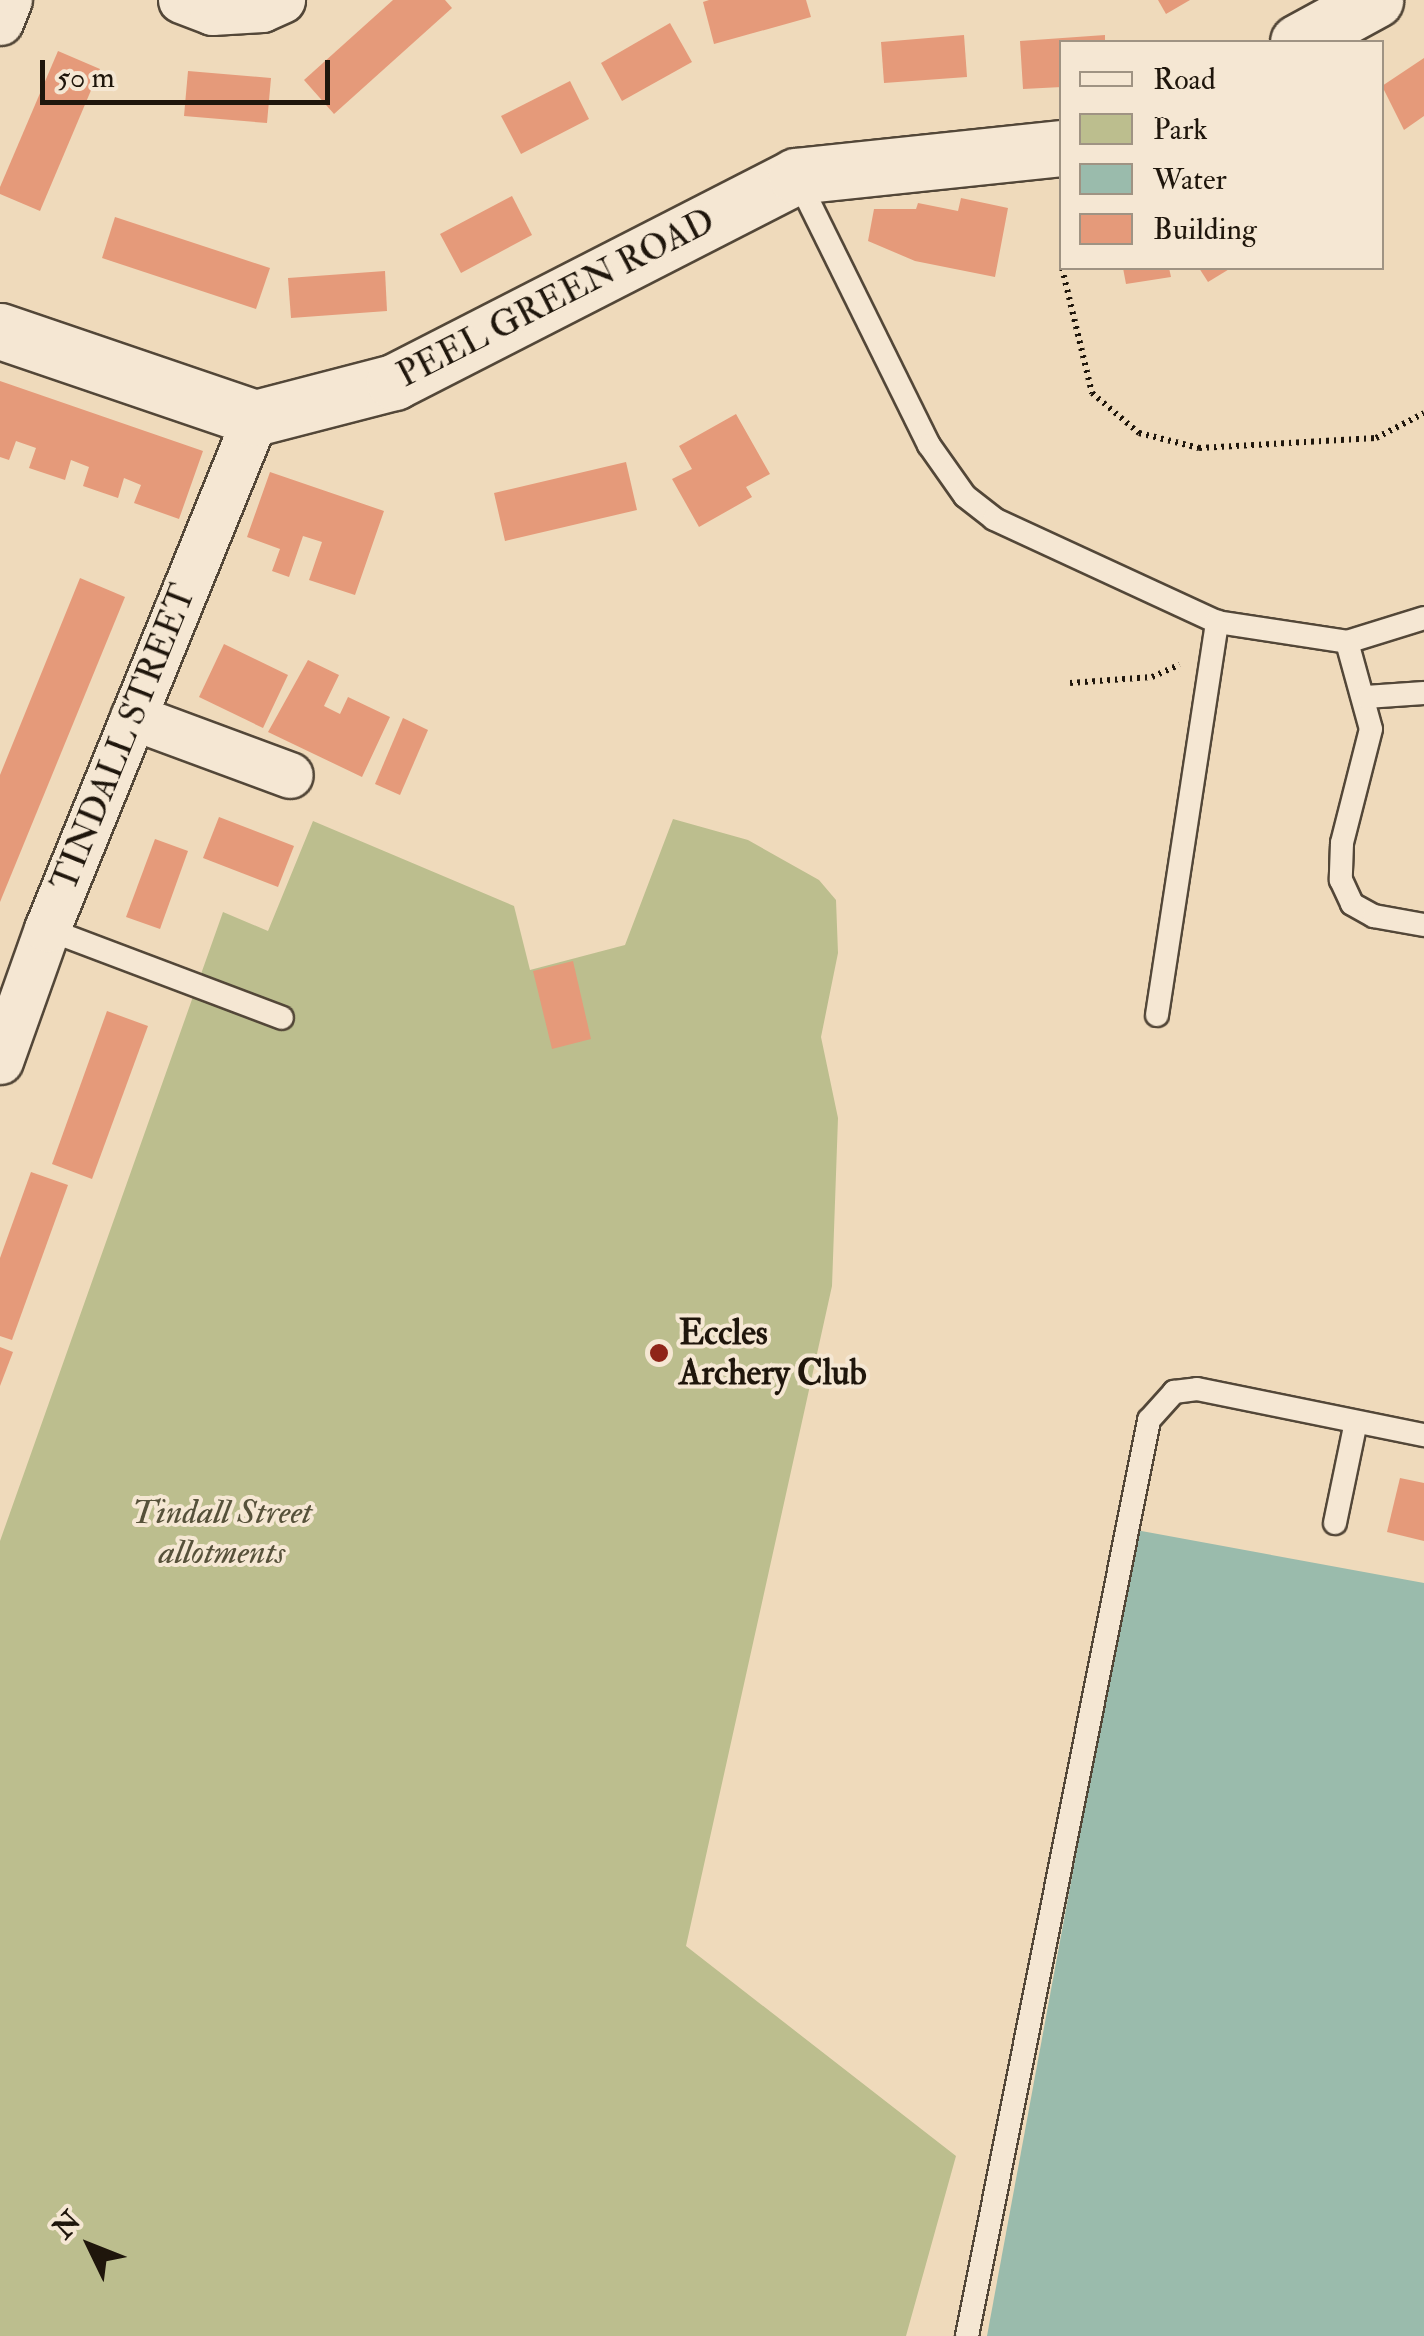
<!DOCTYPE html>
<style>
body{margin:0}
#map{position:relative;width:1424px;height:2336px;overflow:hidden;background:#efdabb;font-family:"IM FELL Double Pica",serif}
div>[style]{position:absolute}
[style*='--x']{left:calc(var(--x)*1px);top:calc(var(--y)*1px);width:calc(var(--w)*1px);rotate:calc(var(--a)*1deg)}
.green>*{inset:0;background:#bcbe8e}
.water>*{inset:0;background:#9abbac}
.building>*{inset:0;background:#e59a7a}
.path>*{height:6px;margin-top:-3px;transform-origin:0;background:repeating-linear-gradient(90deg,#1f160c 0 2.5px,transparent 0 7.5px)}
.roads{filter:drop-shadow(2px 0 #534738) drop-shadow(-2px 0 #534738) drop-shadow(0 2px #534738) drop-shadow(0 -2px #534738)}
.lane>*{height:22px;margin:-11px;padding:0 11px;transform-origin:11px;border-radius:11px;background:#f5e7d3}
.street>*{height:45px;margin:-22.5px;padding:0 22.5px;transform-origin:22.5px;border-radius:22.5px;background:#f5e7d3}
.secondary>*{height:55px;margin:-27.5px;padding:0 27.5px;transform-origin:27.5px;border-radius:27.5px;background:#f5e7d3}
.dots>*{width:28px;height:28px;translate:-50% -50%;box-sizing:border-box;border:5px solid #f5e7d3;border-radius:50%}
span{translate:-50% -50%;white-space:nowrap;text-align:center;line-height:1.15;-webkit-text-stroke:8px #f5e7d3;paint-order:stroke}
.street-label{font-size:35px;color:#1f160c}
.poi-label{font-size:35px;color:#1f160c;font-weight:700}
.left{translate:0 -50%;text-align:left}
.park-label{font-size:35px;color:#56513a;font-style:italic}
.legend{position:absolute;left:1059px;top:40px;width:325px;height:230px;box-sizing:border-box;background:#f5e7d3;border:2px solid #9f9383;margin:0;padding:12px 18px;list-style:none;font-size:30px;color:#1f160c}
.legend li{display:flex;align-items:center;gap:20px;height:50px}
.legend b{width:50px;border:2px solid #9f9383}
.north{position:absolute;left:40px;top:2196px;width:100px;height:100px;-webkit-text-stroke:8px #f5e7d3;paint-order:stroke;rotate:313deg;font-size:28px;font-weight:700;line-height:40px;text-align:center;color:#1f160c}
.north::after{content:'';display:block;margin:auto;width:35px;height:45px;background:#1f160c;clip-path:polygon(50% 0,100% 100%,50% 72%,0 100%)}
.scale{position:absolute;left:40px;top:60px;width:290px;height:45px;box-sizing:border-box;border:5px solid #1f160c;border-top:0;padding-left:12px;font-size:30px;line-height:35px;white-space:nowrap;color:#1f160c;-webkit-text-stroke:8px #f5e7d3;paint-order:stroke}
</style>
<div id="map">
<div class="green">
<i style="clip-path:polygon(673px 819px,748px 840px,819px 880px,836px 900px,838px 953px,821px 1037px,838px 1118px,832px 1286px,686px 1946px,956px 2156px,906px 2336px,0 2336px,0 1541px,223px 912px,268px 931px,313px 821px,514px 906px,530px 970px,625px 945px)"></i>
</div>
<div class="water">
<i style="clip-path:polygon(1136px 1530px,1424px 1583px,1424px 2336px,987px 2336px)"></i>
</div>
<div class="building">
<i style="clip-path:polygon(393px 0,445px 0,452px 8px,334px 114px,304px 80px)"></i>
<i style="clip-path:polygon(709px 0,806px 0,811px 17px,714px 44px,703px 2px)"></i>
<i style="clip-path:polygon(1158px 0,1190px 0,1166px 14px)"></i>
<i style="clip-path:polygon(670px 23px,692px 62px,622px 101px,601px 63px)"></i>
<i style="clip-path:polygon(964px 35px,967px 77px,884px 83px,881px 42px)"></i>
<i style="clip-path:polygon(1105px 35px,1105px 42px,1062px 42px,1062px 87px,1023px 89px,1020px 41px)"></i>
<i style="clip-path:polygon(58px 51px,100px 69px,40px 211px,0 194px,0 187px)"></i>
<i style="clip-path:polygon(1424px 58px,1424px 116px,1404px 130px,1382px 86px)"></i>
<i style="clip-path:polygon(188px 71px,271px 78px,267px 123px,184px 116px)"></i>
<i style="clip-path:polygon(570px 81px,589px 119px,521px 154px,501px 116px)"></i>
<i style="clip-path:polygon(512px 196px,532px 235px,461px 273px,440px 234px)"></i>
<i style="clip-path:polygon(961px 198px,1008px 208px,995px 277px,915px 261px,868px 241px,874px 209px,916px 209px,918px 203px,958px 211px)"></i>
<i style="clip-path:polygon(115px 217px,270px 268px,256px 309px,102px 258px)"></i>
<i style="clip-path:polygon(1123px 268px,1169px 268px,1171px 277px,1126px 284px)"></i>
<i style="clip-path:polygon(1199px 268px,1231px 268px,1208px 282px)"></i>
<i style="clip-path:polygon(385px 271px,387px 311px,291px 318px,288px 278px)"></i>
<i style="clip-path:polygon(0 381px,203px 451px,179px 519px,134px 503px,141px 485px,124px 478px,118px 498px,83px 486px,89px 467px,71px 460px,65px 480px,29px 468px,36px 448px,16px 441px,9px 460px,0 457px)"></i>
<i style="clip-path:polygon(736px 414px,770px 474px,746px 487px,752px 497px,699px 527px,672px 479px,692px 469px,679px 446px)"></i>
<i style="clip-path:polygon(626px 462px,637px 510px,505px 541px,494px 493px)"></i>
<i style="clip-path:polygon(270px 472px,384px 511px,355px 595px,309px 580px,322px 542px,303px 536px,289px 577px,272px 571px,280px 549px,247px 537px)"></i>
<i style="clip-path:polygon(80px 578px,125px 597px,0 902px,0 775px)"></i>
<i style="clip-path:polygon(224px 644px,288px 675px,263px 728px,199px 697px)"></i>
<i style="clip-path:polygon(308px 660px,339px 675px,324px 706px,340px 714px,348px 697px,390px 717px,362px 777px,268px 732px)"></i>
<i style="clip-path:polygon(403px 718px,428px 730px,400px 795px,375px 784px)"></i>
<i style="clip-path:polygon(219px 817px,294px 846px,278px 887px,203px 858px)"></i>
<i style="clip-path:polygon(155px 839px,188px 851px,160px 929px,126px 917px)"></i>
<i style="clip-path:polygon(573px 961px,591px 1039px,552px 1049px,533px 971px)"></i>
<i style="clip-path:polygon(107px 1011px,148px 1026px,92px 1179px,52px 1164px)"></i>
<i style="clip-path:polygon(31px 1172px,68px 1185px,12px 1340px,0 1336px,0 1258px)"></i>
<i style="clip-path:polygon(0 1347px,13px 1352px,0 1386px)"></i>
<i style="clip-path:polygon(1400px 1478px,1424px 1483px,1424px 1541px,1387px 1532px)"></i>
</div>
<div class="path">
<i style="--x:1062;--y:244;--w:23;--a:90"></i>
<i style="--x:1062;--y:268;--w:129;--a:76.5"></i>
<i style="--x:1092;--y:393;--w:62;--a:40.4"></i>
<i style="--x:1139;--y:433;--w:62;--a:14"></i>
<i style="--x:1199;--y:448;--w:177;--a:-3.2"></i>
<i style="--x:1376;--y:438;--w:54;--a:-27.5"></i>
<i style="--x:1070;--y:683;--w:82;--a:-4.2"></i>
<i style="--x:1152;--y:677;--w:30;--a:-24"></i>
</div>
<div class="roads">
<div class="lane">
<i style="--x:796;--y:176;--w:300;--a:63.7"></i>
<i style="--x:929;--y:445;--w:62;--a:54.8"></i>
<i style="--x:965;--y:496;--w:37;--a:38"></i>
<i style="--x:994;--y:519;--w:246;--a:24.8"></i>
<i style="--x:1217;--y:622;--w:132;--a:8.7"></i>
<i style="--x:1347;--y:642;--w:81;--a:-17.3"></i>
<i style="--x:1347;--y:642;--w:90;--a:74.6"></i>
<i style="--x:1371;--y:729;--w:118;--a:104.3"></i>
<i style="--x:1342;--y:843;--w:37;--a:92"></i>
<i style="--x:1341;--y:880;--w:26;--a:65"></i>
<i style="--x:1352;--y:904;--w:25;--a:29"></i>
<i style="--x:1374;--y:916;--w:51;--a:10.2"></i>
<i style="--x:1366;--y:697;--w:58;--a:-3.9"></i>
<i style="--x:47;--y:929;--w:251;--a:20.7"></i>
<i style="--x:1157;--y:1015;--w:398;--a:-81.3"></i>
<i style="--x:1335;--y:1523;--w:103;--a:-78.3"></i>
<i style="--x:967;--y:2336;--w:934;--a:-78.76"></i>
<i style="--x:1149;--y:1420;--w:38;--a:-48"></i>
<i style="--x:1174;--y:1392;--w:23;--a:-7"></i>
<i style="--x:1197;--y:1389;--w:232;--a:11.5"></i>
</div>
<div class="street">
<i style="--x:181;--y:0;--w:33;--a:21"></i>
<i style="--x:212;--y:12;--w:50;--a:-3.4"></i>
<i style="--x:262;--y:9;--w:22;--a:-24"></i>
<i style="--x:0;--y:22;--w:24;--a:-68"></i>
<i style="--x:133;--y:717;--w:167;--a:20.3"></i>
<i style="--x:0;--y:1061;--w:140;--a:-70.4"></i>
<i style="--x:47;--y:929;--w:552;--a:-67.85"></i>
</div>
<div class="secondary">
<i style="--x:1298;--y:42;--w:88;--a:-28.6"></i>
<i style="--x:0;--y:331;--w:269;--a:18.8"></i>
<i style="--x:255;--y:418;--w:144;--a:-14.5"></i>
<i style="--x:394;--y:382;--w:452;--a:-27.1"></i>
<i style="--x:796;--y:176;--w:267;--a:-6"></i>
</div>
</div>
<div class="dots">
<i style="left:659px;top:1353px;background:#8f2418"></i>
</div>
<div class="street-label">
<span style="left:556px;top:298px;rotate:-27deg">PEEL GREEN ROAD</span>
<span style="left:124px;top:738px;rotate:-68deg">TINDALL STREET</span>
</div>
<div class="poi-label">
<span class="left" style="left:679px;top:1353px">Eccles<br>Archery Club</span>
</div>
<div class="park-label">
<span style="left:222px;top:1532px">Tindall Street<br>allotments</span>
</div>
<ul class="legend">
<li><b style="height:12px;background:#f5e7d3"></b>Road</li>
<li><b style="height:28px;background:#bcbe8e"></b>Park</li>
<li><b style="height:28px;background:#9abbac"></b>Water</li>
<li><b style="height:28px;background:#e59a7a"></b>Building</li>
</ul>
<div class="north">N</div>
<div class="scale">50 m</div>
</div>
